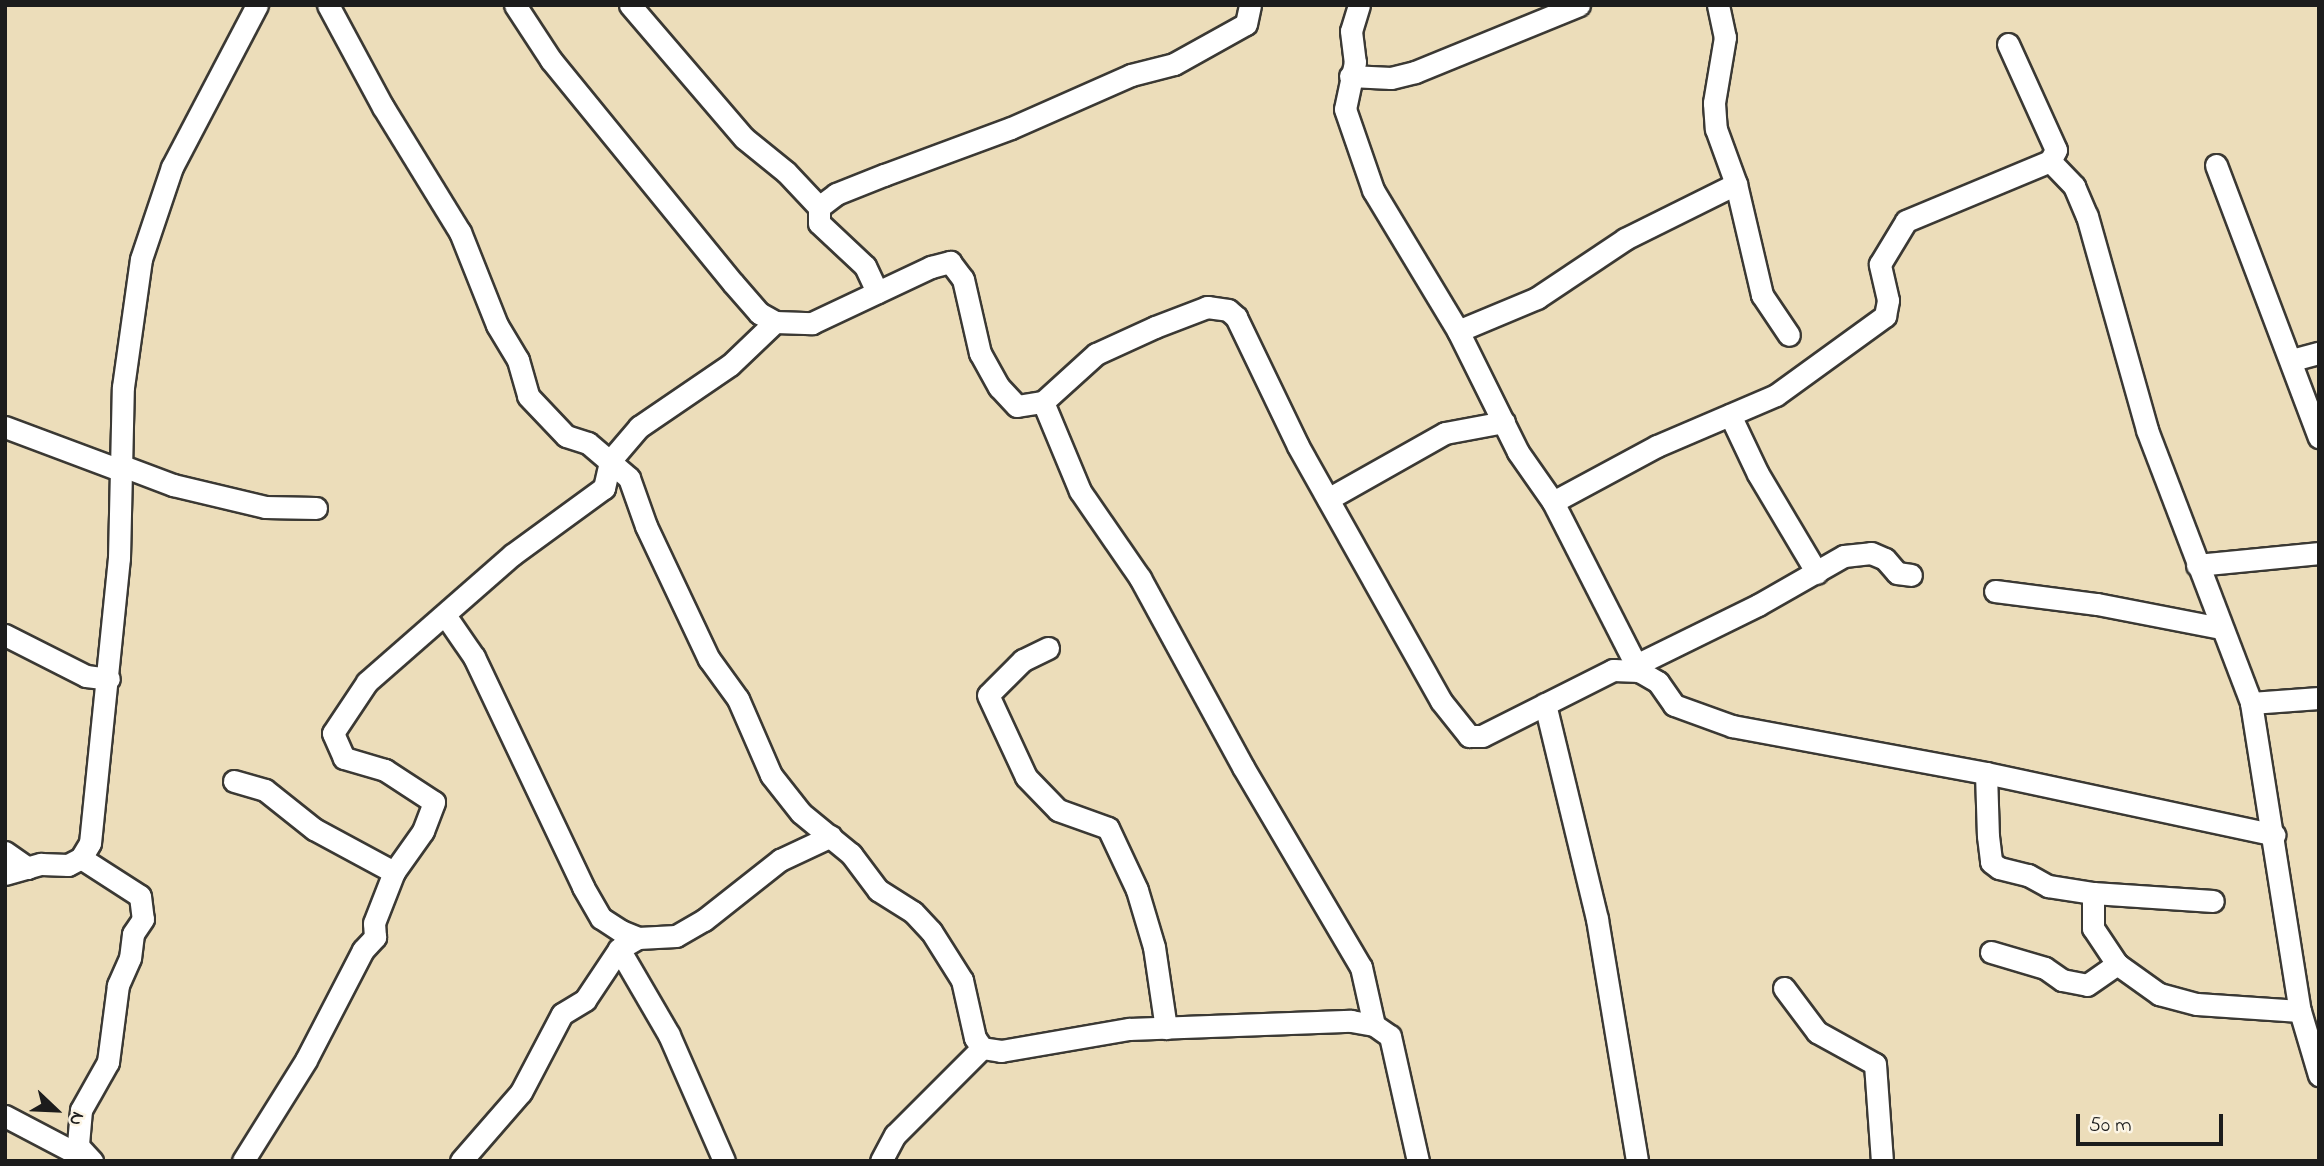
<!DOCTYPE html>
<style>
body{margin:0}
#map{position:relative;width:2324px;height:1166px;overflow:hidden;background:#ecddba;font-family:"Indie Flower",sans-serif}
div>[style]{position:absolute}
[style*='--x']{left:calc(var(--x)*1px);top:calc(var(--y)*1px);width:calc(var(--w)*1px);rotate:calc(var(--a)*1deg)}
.roads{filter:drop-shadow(2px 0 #3b3934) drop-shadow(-2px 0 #3b3934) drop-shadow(0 2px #3b3934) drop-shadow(0 -2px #3b3934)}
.street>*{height:21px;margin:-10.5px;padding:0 10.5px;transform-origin:10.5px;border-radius:10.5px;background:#fff}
span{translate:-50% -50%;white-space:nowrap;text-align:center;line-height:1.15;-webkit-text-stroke:7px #fcf5e5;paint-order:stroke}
.frame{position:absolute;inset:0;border:7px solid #1c1c1c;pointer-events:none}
.north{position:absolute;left:21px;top:1075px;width:70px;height:70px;-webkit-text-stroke:5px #fcf5e5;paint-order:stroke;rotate:113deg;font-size:19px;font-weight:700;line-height:28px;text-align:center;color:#1c1c1c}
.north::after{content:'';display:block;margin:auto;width:24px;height:32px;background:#1c1c1c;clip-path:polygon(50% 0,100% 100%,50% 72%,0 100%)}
.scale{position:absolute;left:2076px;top:1114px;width:147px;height:32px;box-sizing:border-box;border:4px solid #1c1c1c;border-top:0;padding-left:9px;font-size:21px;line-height:24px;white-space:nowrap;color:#1c1c1c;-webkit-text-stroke:5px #fcf5e5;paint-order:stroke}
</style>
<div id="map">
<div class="roads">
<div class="street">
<i style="--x:328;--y:5;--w:116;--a:61.7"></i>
<i style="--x:383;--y:107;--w:147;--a:58.4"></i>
<i style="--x:460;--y:232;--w:100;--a:68.3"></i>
<i style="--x:497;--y:325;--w:41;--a:59"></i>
<i style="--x:518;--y:360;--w:37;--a:74"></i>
<i style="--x:528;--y:396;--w:55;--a:46.5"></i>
<i style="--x:566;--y:436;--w:23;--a:18"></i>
<i style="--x:588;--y:443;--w:54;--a:40.5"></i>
<i style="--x:629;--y:478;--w:51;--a:70.5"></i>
<i style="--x:646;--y:526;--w:147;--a:64.7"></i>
<i style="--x:709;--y:659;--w:49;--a:54.1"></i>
<i style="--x:738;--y:699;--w:83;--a:66.5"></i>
<i style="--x:771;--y:775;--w:48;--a:51.7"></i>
<i style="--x:801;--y:813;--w:65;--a:39.4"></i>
<i style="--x:851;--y:854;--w:45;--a:53.1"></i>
<i style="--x:878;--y:890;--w:41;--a:32.2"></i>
<i style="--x:913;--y:912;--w:26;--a:47"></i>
<i style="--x:931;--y:931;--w:58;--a:57.7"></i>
<i style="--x:962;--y:980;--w:59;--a:77.4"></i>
<i style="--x:975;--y:1038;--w:12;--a:55"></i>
<i style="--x:982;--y:1048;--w:19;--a:9"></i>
<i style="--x:1001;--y:1051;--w:130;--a:-9.8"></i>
<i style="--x:1129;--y:1029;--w:222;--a:-2.1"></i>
<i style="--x:1351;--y:1021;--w:23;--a:10"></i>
<i style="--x:1374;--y:1025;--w:19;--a:35"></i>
<i style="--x:1390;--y:1036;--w:128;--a:77.4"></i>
<i style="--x:515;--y:5;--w:66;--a:56.8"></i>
<i style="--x:551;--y:60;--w:288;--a:50.8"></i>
<i style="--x:733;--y:283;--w:40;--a:49"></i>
<i style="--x:759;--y:313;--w:18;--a:29"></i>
<i style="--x:775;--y:322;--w:37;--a:2"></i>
<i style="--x:812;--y:323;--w:132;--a:-25.2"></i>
<i style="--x:931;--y:267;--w:20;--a:-15"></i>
<i style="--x:950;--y:262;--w:21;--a:53"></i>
<i style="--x:963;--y:279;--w:76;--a:77.1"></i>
<i style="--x:980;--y:353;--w:39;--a:61"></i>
<i style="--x:999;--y:387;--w:26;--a:47"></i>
<i style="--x:1017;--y:406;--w:26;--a:-9"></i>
<i style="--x:1043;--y:402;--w:72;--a:-42.2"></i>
<i style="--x:1096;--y:354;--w:65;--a:-24.6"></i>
<i style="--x:1155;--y:327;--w:56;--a:-21"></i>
<i style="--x:1207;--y:307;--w:21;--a:8"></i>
<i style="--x:1228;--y:310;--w:11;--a:41"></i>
<i style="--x:1236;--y:317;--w:143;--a:64.3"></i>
<i style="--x:1298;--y:446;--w:292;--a:60.7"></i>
<i style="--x:1441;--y:701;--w:45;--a:51.3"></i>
<i style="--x:1469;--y:736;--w:13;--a:0"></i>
<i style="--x:1482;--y:736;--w:147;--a:-26.7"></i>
<i style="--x:1613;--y:670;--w:26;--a:2"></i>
<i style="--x:1639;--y:671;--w:22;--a:30"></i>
<i style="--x:1658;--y:682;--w:28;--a:55"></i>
<i style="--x:1674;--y:705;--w:62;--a:19.9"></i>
<i style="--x:1732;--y:726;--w:258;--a:10.5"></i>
<i style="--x:1986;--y:773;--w:295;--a:12.1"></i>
<i style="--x:630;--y:5;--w:175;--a:49.4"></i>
<i style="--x:744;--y:138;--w:54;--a:39"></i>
<i style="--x:786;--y:172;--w:48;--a:46.7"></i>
<i style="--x:819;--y:207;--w:16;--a:90"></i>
<i style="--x:819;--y:223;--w:63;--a:43.1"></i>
<i style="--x:865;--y:266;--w:29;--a:65"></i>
<i style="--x:1359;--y:5;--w:27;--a:107"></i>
<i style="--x:1351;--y:31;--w:31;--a:83"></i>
<i style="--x:1355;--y:62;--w:48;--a:102"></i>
<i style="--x:1345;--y:109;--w:86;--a:70.9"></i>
<i style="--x:1373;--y:190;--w:165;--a:58.9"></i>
<i style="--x:1458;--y:331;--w:135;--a:63.6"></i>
<i style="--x:1518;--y:452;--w:61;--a:55"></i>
<i style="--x:1553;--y:502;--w:190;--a:63"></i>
<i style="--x:1718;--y:5;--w:33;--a:78"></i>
<i style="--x:1725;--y:37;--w:67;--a:99.5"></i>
<i style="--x:1714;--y:103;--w:26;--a:86"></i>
<i style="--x:1716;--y:129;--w:59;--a:70"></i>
<i style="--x:1736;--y:184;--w:114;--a:76.8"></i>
<i style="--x:1762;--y:295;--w:48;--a:56"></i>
<i style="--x:2008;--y:44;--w:116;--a:65.6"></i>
<i style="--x:2056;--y:150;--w:13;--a:119"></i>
<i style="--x:2050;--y:161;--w:35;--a:46"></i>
<i style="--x:2074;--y:186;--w:33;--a:67"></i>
<i style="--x:2087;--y:216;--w:222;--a:74.3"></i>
<i style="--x:2147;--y:430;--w:292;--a:69.1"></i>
<i style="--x:2251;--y:703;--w:312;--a:81"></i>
<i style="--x:2300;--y:1011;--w:67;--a:73.5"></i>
<i style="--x:1350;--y:76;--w:41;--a:2.8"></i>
<i style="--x:1391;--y:78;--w:25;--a:-14"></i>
<i style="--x:1415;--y:72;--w:177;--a:-22.2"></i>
<i style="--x:2216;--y:165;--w:291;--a:69.3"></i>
<i style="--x:819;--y:207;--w:21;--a:-37"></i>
<i style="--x:836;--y:194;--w:52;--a:-21.6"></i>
<i style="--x:884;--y:175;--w:135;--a:-20.3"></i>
<i style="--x:1011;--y:128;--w:131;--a:-23.8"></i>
<i style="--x:1131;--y:75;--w:44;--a:-14.3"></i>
<i style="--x:1174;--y:64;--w:82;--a:-29.1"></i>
<i style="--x:1246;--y:24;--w:19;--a:-78"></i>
<i style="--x:1458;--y:331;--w:86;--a:-22.7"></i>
<i style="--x:1537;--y:298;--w:106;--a:-33.8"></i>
<i style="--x:1625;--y:239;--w:124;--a:-26.4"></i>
<i style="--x:2292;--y:360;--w:28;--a:-15"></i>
<i style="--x:1043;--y:402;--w:96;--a:67.4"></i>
<i style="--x:1080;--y:491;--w:106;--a:55.4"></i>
<i style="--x:1140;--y:578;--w:215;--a:61.4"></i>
<i style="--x:1243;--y:767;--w:232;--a:59.5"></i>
<i style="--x:1361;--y:967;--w:59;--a:77.4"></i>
<i style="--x:1730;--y:415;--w:65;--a:64.6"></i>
<i style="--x:1758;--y:474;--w:115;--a:59.2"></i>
<i style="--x:5;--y:427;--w:123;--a:20.5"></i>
<i style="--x:120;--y:465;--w:57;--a:20.7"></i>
<i style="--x:173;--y:485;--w:95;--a:13.4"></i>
<i style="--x:265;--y:507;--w:51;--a:1.1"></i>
<i style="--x:1328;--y:499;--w:134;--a:-29.4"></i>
<i style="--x:1445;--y:433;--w:60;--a:-10.6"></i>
<i style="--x:1553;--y:502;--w:118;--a:-28.3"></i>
<i style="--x:1657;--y:446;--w:129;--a:-23.2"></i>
<i style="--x:1776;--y:395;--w:135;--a:-35.9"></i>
<i style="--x:1885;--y:316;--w:16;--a:-79"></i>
<i style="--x:1888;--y:300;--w:37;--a:-103"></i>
<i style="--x:1880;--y:264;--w:50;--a:-58.8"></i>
<i style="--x:1906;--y:221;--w:156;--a:-22.6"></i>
<i style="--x:2197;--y:565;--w:123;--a:-5.6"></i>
<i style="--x:1995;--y:591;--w:103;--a:7.3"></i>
<i style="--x:2097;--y:604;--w:126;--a:11"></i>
<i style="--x:445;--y:615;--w:51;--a:55.4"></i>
<i style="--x:474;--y:657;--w:255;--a:64.6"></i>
<i style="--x:583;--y:887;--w:36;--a:60"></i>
<i style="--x:601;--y:918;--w:24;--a:33"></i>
<i style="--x:621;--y:931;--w:18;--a:22"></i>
<i style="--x:638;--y:938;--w:38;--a:-3"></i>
<i style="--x:676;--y:936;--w:32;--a:-30"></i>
<i style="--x:704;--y:920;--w:97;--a:-38.3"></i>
<i style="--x:780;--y:860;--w:56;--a:-25.2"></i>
<i style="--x:5;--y:635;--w:91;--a:26.8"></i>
<i style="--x:86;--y:676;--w:23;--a:7"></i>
<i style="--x:1048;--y:648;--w:28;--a:154"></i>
<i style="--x:1023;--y:660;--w:49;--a:135"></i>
<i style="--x:988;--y:695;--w:90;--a:65.1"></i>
<i style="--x:1026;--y:777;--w:46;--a:45.9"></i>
<i style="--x:1058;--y:810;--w:53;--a:19.8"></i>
<i style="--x:1108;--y:828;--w:68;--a:64.9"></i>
<i style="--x:1137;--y:890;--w:59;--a:73.4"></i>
<i style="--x:1154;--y:947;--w:82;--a:81.6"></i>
<i style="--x:1636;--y:665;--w:136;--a:-26.2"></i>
<i style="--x:1758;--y:605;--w:99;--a:-29.7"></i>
<i style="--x:1844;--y:556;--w:27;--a:-6"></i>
<i style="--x:1871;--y:553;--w:15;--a:23"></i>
<i style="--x:1885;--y:559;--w:18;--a:49"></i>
<i style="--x:1897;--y:573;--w:14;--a:8"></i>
<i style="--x:2251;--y:703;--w:68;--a:-4.2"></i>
<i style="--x:1545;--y:704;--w:221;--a:76.4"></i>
<i style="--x:1597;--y:919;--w:245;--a:80.6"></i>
<i style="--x:1986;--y:773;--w:63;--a:88.2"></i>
<i style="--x:1988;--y:836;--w:26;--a:83"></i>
<i style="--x:1991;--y:862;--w:10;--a:37"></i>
<i style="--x:1999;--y:868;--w:30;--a:14"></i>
<i style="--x:2028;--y:875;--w:23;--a:29"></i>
<i style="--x:2048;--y:886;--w:46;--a:8.8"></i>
<i style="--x:2093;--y:893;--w:120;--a:3.8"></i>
<i style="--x:234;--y:781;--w:32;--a:16"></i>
<i style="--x:265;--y:790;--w:63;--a:38.5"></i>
<i style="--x:314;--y:829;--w:91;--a:28.3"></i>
<i style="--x:5;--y:852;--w:28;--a:35"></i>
<i style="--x:81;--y:858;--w:70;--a:32.8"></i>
<i style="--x:140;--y:896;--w:23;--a:83"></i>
<i style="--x:143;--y:919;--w:18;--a:124"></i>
<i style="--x:133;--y:934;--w:24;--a:97"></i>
<i style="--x:130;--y:958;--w:30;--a:114"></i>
<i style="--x:118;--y:985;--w:78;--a:97.4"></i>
<i style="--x:108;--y:1062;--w:55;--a:119.4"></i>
<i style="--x:81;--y:1110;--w:36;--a:95"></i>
<i style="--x:78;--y:1146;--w:21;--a:47"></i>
<i style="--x:5;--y:874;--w:37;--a:-16"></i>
<i style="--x:41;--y:864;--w:27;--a:2"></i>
<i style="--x:68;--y:865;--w:15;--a:-28"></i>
<i style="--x:81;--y:858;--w:17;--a:-59"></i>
<i style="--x:90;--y:843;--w:286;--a:-84.2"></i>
<i style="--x:119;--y:558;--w:171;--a:-88.7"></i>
<i style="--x:123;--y:387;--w:129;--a:-82"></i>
<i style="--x:141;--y:259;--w:97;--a:-71.4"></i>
<i style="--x:172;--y:167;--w:183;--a:-62.3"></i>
<i style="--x:2093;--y:893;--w:35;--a:90"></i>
<i style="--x:2093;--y:928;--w:43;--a:56.3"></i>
<i style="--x:2117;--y:964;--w:52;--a:35.5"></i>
<i style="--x:2159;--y:994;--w:39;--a:15"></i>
<i style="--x:2197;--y:1004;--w:103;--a:3.9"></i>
<i style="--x:619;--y:949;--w:99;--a:59.8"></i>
<i style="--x:669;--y:1035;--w:137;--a:66.4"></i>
<i style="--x:1991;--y:952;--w:56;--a:16.5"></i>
<i style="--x:2045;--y:968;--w:21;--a:35"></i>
<i style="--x:2062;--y:980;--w:25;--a:11"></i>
<i style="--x:2087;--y:985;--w:37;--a:-35"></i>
<i style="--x:1784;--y:988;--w:55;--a:53.1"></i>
<i style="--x:1817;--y:1032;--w:66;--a:28.9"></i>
<i style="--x:1875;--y:1064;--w:97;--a:85.9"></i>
<i style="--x:5;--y:1116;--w:93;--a:27.7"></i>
<i style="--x:243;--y:1161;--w:119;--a:-58"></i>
<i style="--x:306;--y:1060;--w:124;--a:-62.6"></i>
<i style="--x:363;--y:950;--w:18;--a:-47"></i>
<i style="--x:375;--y:937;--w:14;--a:-94"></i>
<i style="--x:374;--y:923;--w:55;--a:-68.6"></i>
<i style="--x:394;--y:872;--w:50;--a:-54.7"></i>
<i style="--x:423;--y:831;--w:31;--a:-69"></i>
<i style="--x:434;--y:802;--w:59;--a:-146.9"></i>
<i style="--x:385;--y:770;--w:43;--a:-163.7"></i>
<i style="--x:344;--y:758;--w:27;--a:-114"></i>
<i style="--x:333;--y:733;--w:61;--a:-56.3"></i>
<i style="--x:367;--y:682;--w:193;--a:-41.2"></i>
<i style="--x:512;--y:555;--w:114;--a:-36.1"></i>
<i style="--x:604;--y:488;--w:28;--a:-77"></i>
<i style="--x:610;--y:461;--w:45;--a:-49.5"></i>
<i style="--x:639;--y:427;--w:110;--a:-34.3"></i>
<i style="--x:730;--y:365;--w:62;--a:-43.7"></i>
<i style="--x:461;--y:1161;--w:91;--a:-49"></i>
<i style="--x:521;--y:1092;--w:88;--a:-62.3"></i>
<i style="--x:562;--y:1014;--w:27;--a:-31"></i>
<i style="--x:585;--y:1000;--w:61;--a:-56.3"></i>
<i style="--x:619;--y:949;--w:22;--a:-30"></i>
<i style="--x:881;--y:1161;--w:30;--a:-62"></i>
<i style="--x:895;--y:1135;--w:123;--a:-45"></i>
</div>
</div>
<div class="frame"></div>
<div class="north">N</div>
<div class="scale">50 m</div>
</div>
